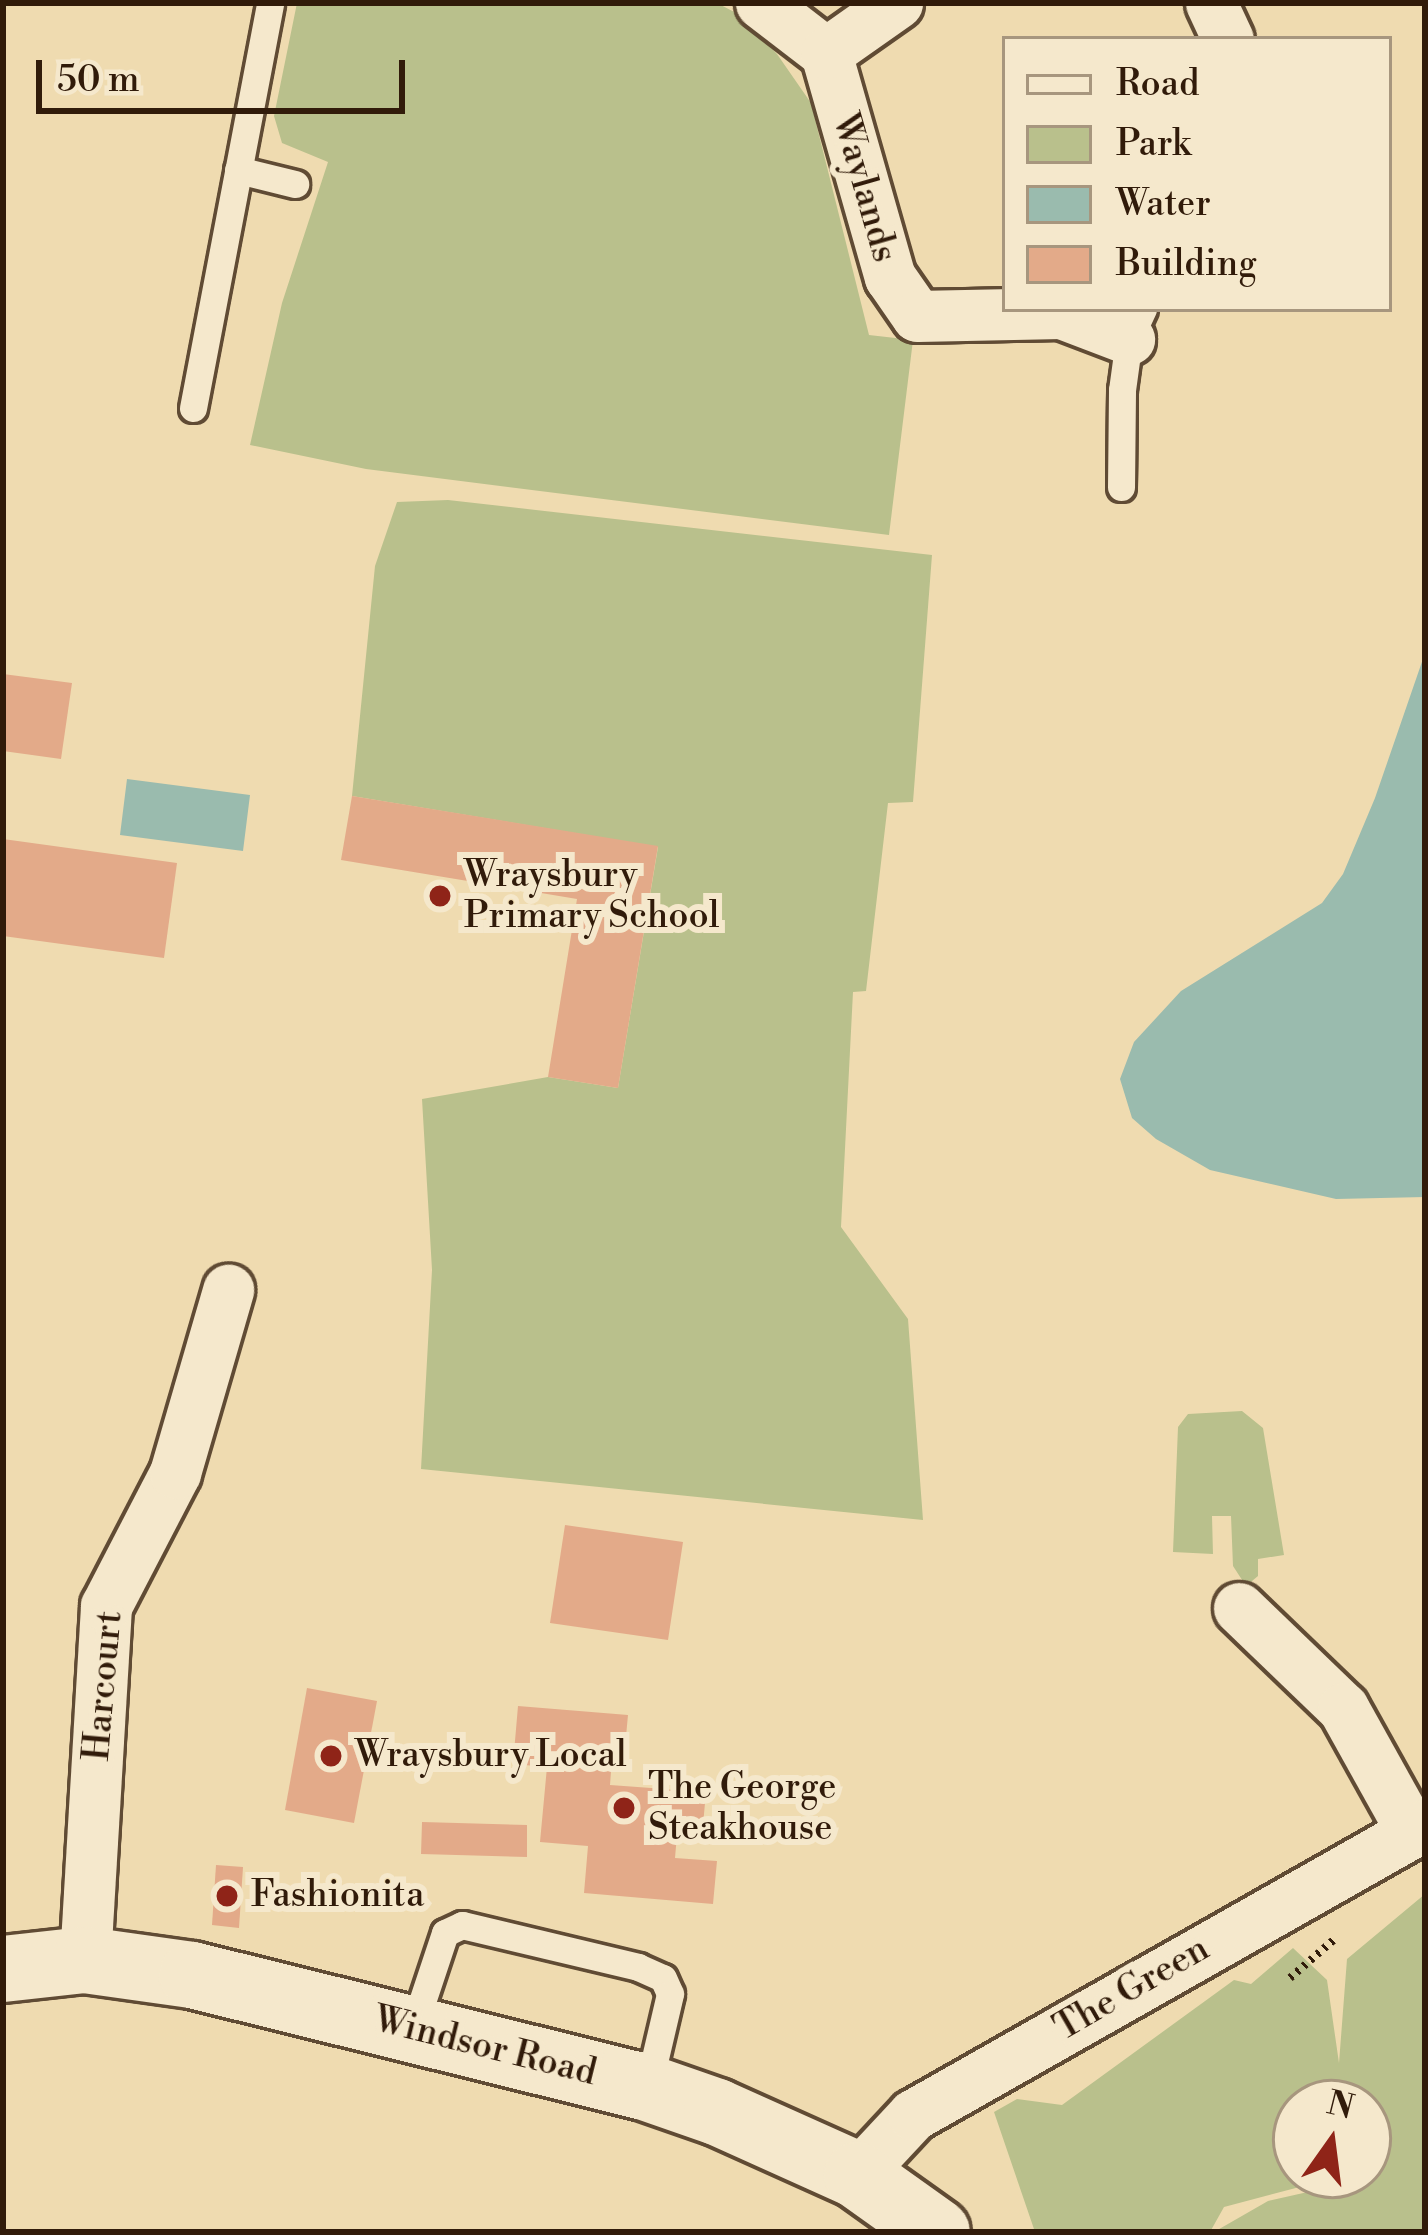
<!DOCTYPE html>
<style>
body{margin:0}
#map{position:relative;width:1428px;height:2235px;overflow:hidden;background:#efdbb0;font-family:"Libre Bodoni",serif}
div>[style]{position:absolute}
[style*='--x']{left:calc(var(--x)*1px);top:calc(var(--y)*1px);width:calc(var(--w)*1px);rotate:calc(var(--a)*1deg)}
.green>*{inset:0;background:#b9c08c}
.water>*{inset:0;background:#9abbae}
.building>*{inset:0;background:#e3aa89}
.path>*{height:8px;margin-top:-4px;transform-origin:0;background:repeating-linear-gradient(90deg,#311b0a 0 3px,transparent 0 9px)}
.roads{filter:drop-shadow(3px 0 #604b34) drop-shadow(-3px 0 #604b34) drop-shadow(0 3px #604b34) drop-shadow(0 -3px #604b34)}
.service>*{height:27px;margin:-13.5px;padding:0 13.5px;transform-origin:13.5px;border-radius:13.5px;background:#f5e8cc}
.minor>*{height:51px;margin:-25.5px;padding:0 25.5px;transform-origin:25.5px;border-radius:25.5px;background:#f5e8cc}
.secondary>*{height:66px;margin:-33px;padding:0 33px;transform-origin:33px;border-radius:33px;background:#f5e8cc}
.dots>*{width:33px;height:33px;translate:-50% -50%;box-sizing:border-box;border:6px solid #f5e8cc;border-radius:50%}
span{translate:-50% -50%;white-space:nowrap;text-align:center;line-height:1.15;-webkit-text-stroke:12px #f5e8cc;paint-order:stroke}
.street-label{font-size:36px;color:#311b0a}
.poi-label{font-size:36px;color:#311b0a}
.left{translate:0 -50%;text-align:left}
.frame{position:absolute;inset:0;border:6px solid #311b0a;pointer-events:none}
.legend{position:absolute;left:1002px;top:36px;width:390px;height:276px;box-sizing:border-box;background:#f5e8cc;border:3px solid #a7967e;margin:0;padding:15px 21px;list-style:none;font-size:36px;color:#311b0a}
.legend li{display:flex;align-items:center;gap:24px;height:60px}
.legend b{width:60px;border:3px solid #a7967e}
.north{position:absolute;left:1272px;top:2079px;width:120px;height:120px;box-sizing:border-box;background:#f5e8cc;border:3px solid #a7967e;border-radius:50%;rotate:14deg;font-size:33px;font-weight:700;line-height:48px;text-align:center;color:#311b0a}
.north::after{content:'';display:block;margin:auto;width:42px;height:54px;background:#8f2418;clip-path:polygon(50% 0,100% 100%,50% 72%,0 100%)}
.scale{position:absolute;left:36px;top:60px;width:369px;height:54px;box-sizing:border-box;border:6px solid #311b0a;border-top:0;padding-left:15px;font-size:36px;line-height:42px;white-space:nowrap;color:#311b0a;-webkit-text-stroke:9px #f5e8cc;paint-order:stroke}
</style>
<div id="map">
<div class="green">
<i style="clip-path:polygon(297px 3px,717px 3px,738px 14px,777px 54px,811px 103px,869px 335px,913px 340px,889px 535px,366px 469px,250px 445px,282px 303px,328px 162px,282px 143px,274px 116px)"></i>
<i style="clip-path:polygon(448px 500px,932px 555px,913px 802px,888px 803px,866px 991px,853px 992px,841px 1227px,908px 1319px,923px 1520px,421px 1469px,432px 1270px,422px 1099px,548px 1077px,618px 1088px,658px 847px,352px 796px,375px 566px,397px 502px)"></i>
<i style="clip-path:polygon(1242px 1411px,1263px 1428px,1284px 1555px,1258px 1559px,1258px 1576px,1246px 1586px,1233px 1566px,1231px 1516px,1212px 1516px,1213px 1554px,1173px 1552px,1178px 1427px,1188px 1414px)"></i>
<i style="clip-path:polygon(evenodd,1425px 1894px,1425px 2232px,1214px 2232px,1268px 2201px,1330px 2187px,1330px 2179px,1224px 2207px,1210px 2232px,1035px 2232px,994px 2112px,1017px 2099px,1062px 2105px,1234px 1980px,1251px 1984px,1293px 1948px,1327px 1980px,1339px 2063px,1347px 1959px,1425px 1894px,1296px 2103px,1368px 2103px,1368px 2175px,1296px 2175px,1296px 2103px)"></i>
</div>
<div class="water">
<i style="clip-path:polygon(1425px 653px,1425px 1197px,1336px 1199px,1210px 1170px,1156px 1139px,1132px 1118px,1120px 1079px,1134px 1042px,1181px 991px,1322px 903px,1343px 874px,1375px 798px)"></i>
<i style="clip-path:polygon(127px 779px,250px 795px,243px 851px,120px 835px)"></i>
</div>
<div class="building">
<i style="clip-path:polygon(3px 674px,72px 683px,61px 759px,3px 751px)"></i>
<i style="clip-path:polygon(352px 796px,658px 846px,618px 1088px,548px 1077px,577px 899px,341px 860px)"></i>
<i style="clip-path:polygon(3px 839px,177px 863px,164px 958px,3px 936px)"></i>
<i style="clip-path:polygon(565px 1525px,683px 1542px,668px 1640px,550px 1623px)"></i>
<i style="clip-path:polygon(307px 1688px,377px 1701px,354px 1823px,285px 1810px)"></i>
<i style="clip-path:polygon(518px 1706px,628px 1715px,624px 1758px,612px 1758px,610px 1785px,706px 1792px,703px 1825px,678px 1823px,675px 1858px,717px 1861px,713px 1904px,584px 1893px,588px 1846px,540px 1842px,547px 1767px,513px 1764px)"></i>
<i style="clip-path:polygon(422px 1822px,527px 1825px,527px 1857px,421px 1854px)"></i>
<i style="clip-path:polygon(216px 1865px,243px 1867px,239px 1928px,212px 1925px)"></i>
</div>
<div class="path">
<i style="--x:1290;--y:1978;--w:62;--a:-41.1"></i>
</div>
<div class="roads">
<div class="service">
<i style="--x:238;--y:170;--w:59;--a:13.8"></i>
<i style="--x:193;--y:408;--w:412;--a:-79.2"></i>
<i style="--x:1121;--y:487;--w:97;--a:-89.4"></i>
<i style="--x:1122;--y:390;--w:51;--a:-82.2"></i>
<i style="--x:1129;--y:339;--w:33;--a:-65"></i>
<i style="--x:413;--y:2029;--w:101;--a:-71.6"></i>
<i style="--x:445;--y:1933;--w:19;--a:-25"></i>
<i style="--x:462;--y:1925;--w:181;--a:13.4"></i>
<i style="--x:638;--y:1967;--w:27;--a:24"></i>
<i style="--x:663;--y:1978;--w:17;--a:66"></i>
<i style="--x:670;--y:1994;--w:97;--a:103.2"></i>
</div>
<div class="minor">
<i style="--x:761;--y:3;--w:82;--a:37.6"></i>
<i style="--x:826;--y:53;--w:233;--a:74.1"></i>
<i style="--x:890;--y:277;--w:47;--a:55.3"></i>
<i style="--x:917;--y:316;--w:144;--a:-1.2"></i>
<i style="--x:1061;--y:313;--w:73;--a:20.9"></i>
<i style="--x:1211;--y:3;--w:40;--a:65"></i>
<i style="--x:826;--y:53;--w:87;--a:-35.2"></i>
<i style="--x:1239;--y:1608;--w:144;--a:43.9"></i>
<i style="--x:1343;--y:1708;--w:142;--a:60.9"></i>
<i style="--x:85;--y:1960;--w:355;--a:-86.6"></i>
<i style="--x:106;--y:1606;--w:150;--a:-62.6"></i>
<i style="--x:175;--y:1473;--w:191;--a:-73.8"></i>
<i style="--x:857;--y:2175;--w:82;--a:-47"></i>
<i style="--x:913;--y:2115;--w:588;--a:-29.53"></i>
</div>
<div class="secondary">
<i style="--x:3;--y:1969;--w:82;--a:-6.3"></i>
<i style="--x:85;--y:1960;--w:108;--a:8"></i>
<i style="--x:192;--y:1975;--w:470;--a:13.9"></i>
<i style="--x:648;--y:2088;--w:73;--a:19.2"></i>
<i style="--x:717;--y:2112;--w:154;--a:24.2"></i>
<i style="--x:857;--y:2175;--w:98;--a:35.5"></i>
</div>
</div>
<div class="dots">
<i style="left:440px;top:896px;background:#8f2418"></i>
<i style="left:331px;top:1756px;background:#8f2418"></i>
<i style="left:624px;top:1808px;background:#8f2418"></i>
<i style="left:227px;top:1896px;background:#8f2418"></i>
</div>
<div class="street-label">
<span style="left:864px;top:188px;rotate:74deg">Waylands</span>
<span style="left:104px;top:1686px;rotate:-85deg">Harcourt</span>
<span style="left:1132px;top:1989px;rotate:-30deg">The Green</span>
<span style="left:485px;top:2047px;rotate:14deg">Windsor Road</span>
</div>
<div class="poi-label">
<span class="left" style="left:464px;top:896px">Wraysbury<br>Primary School</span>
<span class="left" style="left:355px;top:1756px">Wraysbury Local</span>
<span class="left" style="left:648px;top:1808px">The George<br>Steakhouse</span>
<span class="left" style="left:251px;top:1896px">Fashionita</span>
</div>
<div class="frame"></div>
<ul class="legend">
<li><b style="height:15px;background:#f5e8cc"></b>Road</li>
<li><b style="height:33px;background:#b9c08c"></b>Park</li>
<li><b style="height:33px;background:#9abbae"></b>Water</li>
<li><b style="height:33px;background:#e3aa89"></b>Building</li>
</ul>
<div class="north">N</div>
<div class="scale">50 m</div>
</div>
